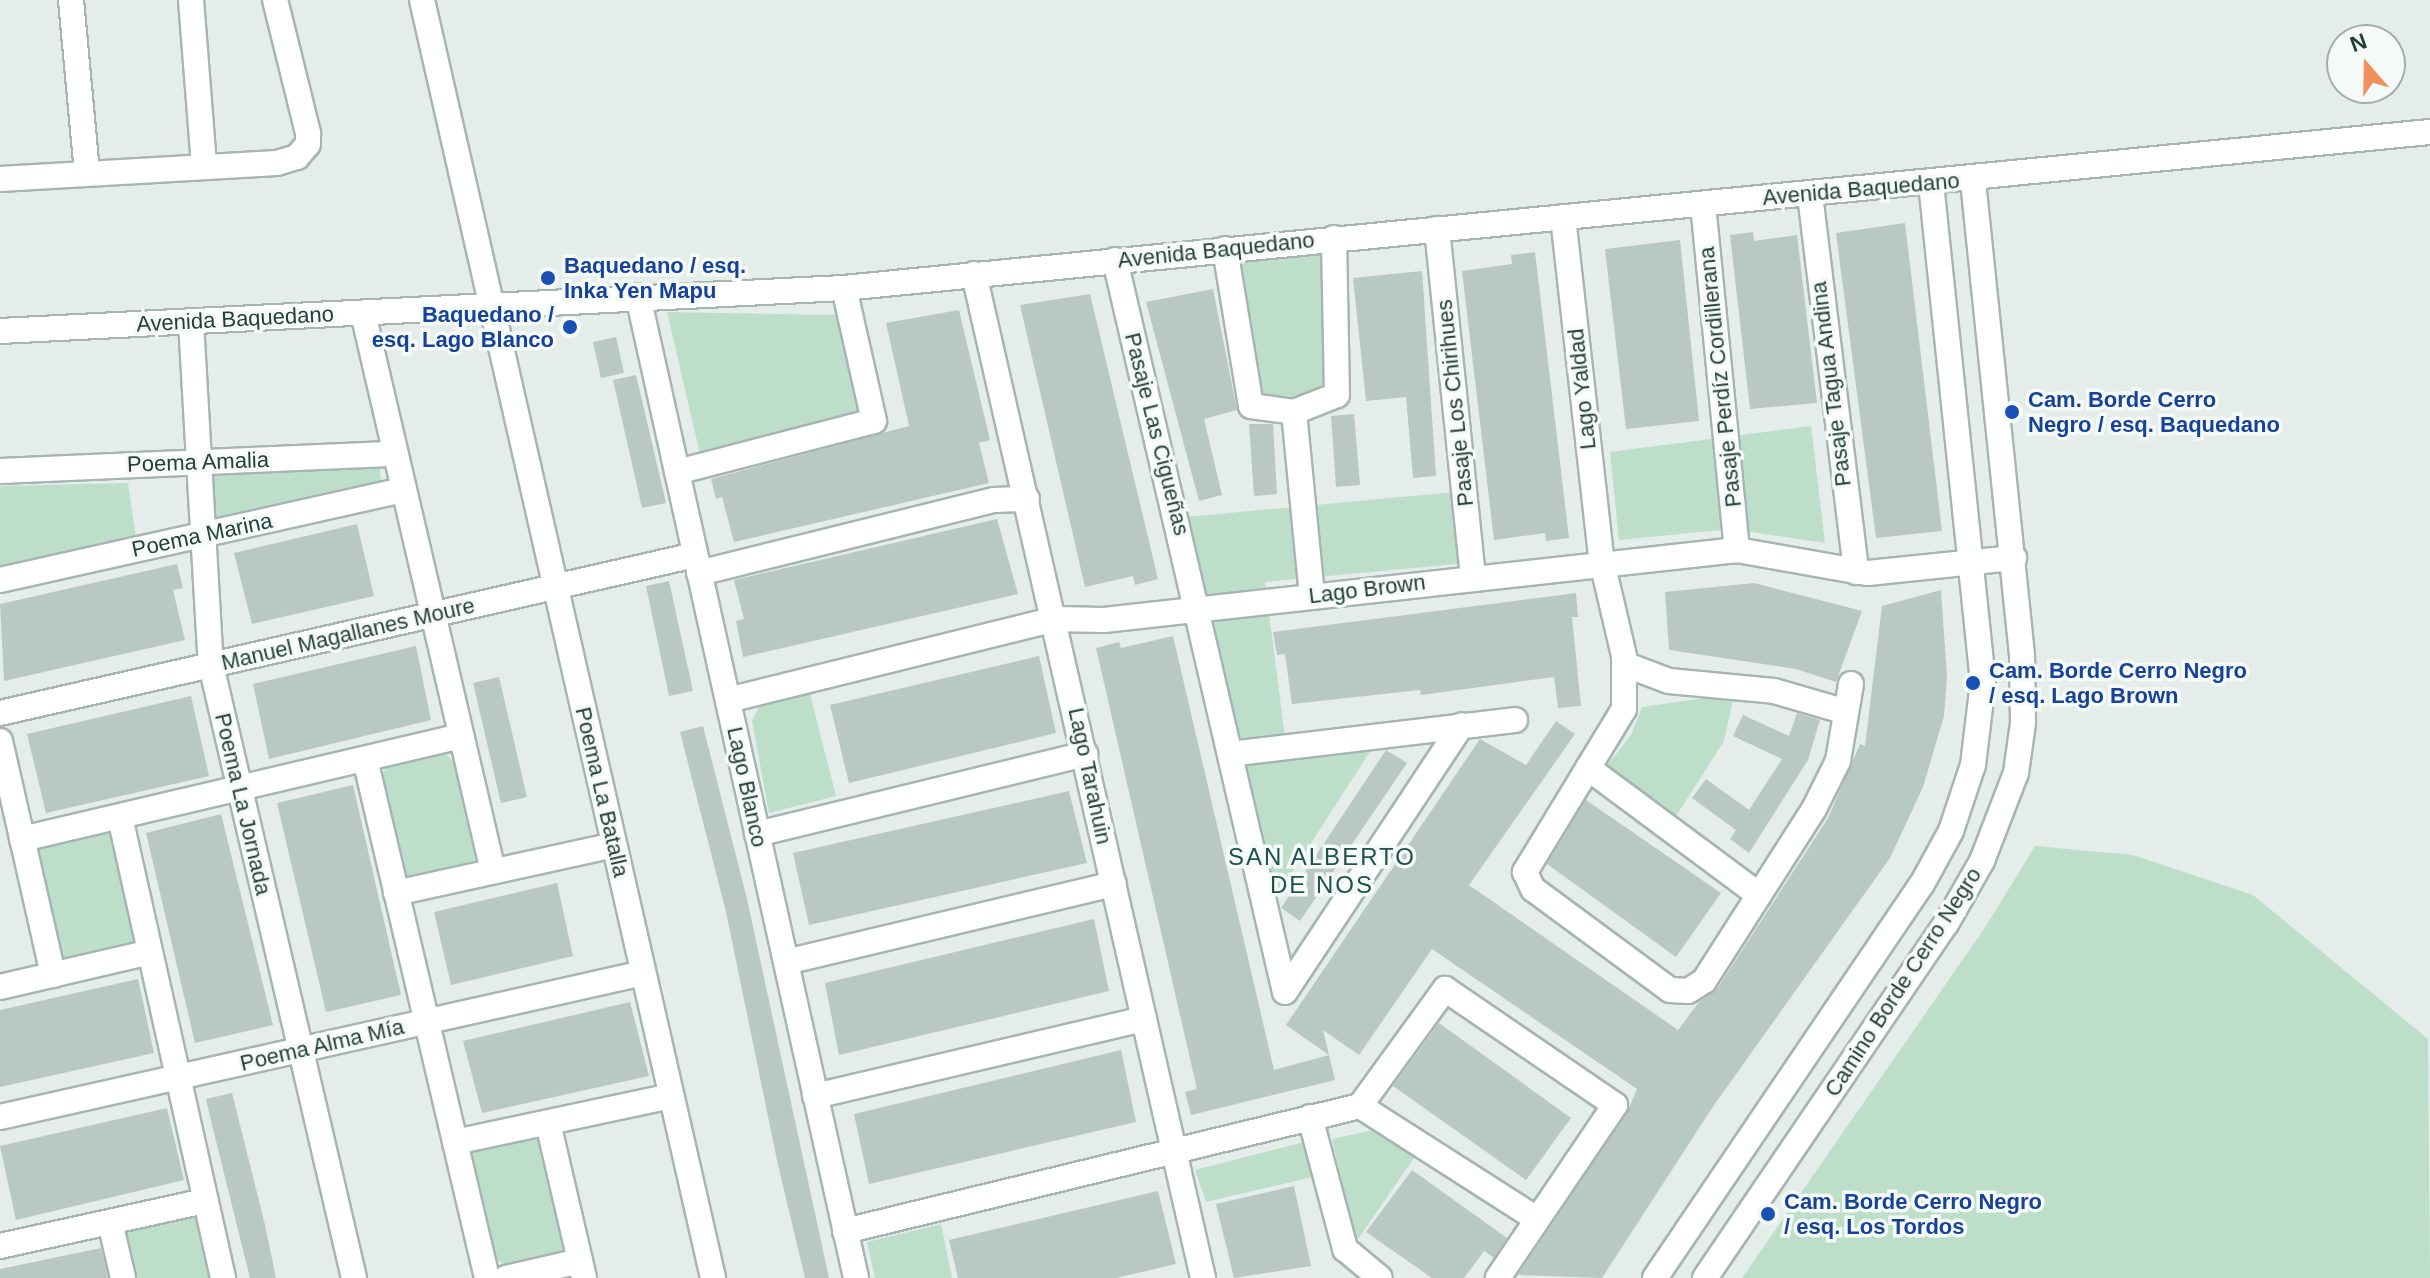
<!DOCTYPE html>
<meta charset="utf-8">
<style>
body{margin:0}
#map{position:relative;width:2430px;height:1278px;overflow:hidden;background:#e4edea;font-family:Helvetica,sans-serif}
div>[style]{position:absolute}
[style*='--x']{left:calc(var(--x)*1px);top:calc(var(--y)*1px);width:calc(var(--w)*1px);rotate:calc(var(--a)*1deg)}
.green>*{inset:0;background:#bddfc9}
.building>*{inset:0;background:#b9c8c3}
.roads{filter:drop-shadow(2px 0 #a6b5b2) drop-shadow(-2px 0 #a6b5b2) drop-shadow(0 2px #a6b5b2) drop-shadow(0 -2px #a6b5b2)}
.minor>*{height:24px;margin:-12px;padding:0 12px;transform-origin:12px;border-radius:12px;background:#fff}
.dots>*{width:22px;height:22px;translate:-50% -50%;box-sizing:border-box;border:4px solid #f5faf8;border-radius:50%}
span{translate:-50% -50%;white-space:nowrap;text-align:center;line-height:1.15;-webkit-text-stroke:7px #f5faf8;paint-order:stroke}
.street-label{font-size:22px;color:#233f3a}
.transit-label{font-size:22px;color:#164399;font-weight:700}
.left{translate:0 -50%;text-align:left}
.right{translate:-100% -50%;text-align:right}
.neighbourhood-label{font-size:24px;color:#1e524a;letter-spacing:2px}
.north{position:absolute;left:2326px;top:24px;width:80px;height:80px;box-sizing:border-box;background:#f5faf8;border:2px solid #a1afac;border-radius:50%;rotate:340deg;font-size:22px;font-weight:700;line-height:32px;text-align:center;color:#233f3a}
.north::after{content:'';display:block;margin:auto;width:28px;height:36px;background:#f38f5c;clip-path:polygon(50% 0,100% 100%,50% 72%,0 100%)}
</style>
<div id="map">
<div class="green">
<i style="clip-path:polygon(1334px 238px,1337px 395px,1251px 406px,1225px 249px)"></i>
<i style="clip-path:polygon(667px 312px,838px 315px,863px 415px,700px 454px)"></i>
<i style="clip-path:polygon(1811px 426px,1825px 543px,1731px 529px,1619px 540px,1610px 452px)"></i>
<i style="clip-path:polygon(379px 463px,382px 490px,215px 524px,209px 475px)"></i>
<i style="clip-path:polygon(128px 483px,136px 538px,0 567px,0 486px)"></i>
<i style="clip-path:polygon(1455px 492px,1467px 563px,1265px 582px,1287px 753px,1378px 739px,1275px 899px,1185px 517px)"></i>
<i style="clip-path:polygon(810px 694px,836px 796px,769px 813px,752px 721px,759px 706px)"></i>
<i style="clip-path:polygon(1711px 697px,1733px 700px,1724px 741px,1676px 816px,1605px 768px,1631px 735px,1642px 707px)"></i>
<i style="clip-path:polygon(444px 752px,456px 765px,479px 858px,473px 867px,415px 880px,401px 873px,379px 779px,387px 767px)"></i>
<i style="clip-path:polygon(106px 830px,116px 835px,141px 936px,134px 946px,65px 962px,55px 958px,36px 847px)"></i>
<i style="clip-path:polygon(2035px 846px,2133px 855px,2253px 895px,2428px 1039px,2430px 1278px,1742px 1278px,1984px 929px)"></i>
<i style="clip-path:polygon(1383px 1128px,1416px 1155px,1356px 1242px,1332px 1139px)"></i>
<i style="clip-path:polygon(534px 1131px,545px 1139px,570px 1241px,563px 1253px,507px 1267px,494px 1258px,468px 1157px,475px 1144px)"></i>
<i style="clip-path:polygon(1304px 1142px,1313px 1177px,1206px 1202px,1195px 1170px)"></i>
<i style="clip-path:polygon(190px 1214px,200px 1220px,212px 1278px,131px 1278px,122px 1238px,132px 1226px)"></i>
<i style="clip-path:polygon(941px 1224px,952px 1278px,875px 1278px,867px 1242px)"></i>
</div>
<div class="building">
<i style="clip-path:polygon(1905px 223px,1942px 531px,1876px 538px,1836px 233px)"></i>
<i style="clip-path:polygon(1753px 232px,1754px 241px,1797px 235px,1817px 403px,1750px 409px,1730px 235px)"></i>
<i style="clip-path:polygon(1680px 240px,1699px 421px,1626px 429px,1605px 249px)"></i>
<i style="clip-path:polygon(1535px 252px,1569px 538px,1546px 541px,1545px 533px,1494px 540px,1462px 271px,1512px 264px,1511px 255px)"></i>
<i style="clip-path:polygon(1422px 271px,1436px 476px,1413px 478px,1406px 397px,1366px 401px,1353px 278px)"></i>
<i style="clip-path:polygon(1213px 289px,1237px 410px,1204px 419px,1222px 495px,1199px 501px,1146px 302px)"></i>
<i style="clip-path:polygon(1090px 294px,1158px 579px,1135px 585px,1133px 576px,1085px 587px,1020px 305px)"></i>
<i style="clip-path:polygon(959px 310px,990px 440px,979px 443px,989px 483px,734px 542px,722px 497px,716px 499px,711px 479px,909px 426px,886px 323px)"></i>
<i style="clip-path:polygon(616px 337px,624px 373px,601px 378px,593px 342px)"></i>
<i style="clip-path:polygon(636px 375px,666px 503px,642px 508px,613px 380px)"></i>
<i style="clip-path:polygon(1354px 414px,1360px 485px,1336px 487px,1331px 416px)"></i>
<i style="clip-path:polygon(1249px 424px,1273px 424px,1277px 494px,1254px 496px)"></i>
<i style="clip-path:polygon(997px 519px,1018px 594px,743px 657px,736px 621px,744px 619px,734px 580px)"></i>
<i style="clip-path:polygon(357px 524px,374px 596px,252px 624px,234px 553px)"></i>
<i style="clip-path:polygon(177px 564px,183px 588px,173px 590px,185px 640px,4px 681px,0 604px)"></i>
<i style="clip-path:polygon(669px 581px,693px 691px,669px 696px,646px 586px)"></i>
<i style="clip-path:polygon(1754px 583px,1862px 611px,1836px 682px,1796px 669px,1669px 650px,1665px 592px)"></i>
<i style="clip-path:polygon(1941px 590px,1947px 677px,1944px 716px,1923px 787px,1890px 858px,1712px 1108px,1602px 1278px,1518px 1275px,1627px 1113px,1637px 1089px,1432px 949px,1359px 1055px,1323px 1030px,1335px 1080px,1191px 1115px,1185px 1092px,1197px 1089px,1096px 648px,1119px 642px,1121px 648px,1173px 636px,1274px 1070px,1329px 1055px,1286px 1025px,1480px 739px,1526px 765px,1556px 721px,1575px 734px,1469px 885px,1678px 1030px,1699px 1002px,1717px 989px,1828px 818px,1860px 744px,1865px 746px,1882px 606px)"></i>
<i style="clip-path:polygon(1576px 593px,1578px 617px,1572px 617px,1581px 706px,1558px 708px,1554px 677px,1421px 695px,1420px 690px,1292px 704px,1285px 654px,1277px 655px,1273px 632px)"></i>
<i style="clip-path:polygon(416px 646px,431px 720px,269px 759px,253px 684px)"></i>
<i style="clip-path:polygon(1039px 656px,1056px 733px,849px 783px,830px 705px)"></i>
<i style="clip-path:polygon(499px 677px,527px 797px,501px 803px,473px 683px)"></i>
<i style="clip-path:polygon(191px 696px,209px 776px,46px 813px,27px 734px)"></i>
<i style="clip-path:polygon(1797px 713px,1820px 720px,1808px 760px,1749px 853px,1730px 839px,1736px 830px,1692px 798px,1706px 779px,1749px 810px,1782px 759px,1733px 736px,1743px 715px,1789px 736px)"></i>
<i style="clip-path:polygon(703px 726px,747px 899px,829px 1278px,805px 1278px,778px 1165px,726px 912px,680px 732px)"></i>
<i style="clip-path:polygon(1386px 750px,1407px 763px,1300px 921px,1281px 908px)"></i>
<i style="clip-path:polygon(353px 785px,401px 995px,326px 1012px,277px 803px)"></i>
<i style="clip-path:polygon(1069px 791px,1087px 863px,809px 925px,793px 853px)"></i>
<i style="clip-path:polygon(1586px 800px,1721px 893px,1676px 957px,1547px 864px)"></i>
<i style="clip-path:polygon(221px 814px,273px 1025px,195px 1043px,146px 833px)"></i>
<i style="clip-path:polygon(557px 883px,573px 956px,451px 985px,434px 912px)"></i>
<i style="clip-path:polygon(1094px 919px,1109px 991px,839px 1055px,825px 983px)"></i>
<i style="clip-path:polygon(138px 979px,154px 1053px,0 1087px,0 1010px)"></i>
<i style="clip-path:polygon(630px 1002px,649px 1076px,482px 1113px,463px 1041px)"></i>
<i style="clip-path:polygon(1439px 1023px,1571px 1118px,1526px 1180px,1393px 1086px)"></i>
<i style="clip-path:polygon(1121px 1050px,1136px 1122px,869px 1184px,854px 1114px)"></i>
<i style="clip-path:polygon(232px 1093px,265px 1225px,276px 1278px,250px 1278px,213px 1129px,206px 1099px)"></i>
<i style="clip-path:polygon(167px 1108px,184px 1180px,16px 1220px,0 1146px)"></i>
<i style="clip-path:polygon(1412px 1170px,1507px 1238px,1494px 1258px,1484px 1251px,1464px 1278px,1432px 1278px,1366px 1232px)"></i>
<i style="clip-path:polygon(1294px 1186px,1311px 1266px,1234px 1278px,1216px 1204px)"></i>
<i style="clip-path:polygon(1158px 1191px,1176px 1264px,1116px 1278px,958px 1278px,949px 1240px)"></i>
<i style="clip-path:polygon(101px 1248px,108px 1278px,0 1278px,0 1269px)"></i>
</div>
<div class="roads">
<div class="minor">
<i style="--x:71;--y:0;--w:174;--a:84.7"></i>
<i style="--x:191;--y:0;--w:167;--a:85.5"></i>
<i style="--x:422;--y:0;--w:1311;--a:77.17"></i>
<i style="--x:0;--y:179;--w:277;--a:-3.3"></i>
<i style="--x:277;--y:163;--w:21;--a:-17"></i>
<i style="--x:297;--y:157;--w:17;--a:-50"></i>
<i style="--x:308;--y:144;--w:11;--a:-90"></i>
<i style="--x:308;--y:133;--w:137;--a:-103.9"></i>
<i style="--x:1810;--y:195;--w:380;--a:83"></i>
<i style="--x:1703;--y:204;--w:348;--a:84.4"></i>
<i style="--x:1563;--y:217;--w:347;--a:83.6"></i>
<i style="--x:1602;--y:562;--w:97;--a:76.8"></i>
<i style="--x:1624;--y:656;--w:53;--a:90"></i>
<i style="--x:1624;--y:709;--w:191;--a:121.3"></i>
<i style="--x:1525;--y:872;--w:19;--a:65"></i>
<i style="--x:1533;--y:889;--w:170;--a:36.4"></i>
<i style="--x:1670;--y:990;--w:18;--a:3"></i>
<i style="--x:1688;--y:991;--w:19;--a:-32"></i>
<i style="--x:1704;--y:981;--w:204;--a:-57.4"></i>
<i style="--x:1814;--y:809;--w:54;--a:-63.4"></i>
<i style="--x:1838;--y:761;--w:78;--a:-80.4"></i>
<i style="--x:1437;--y:229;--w:350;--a:84.1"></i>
<i style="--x:1225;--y:249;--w:159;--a:80.6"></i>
<i style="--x:1251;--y:406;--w:43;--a:7.9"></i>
<i style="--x:1294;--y:412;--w:46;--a:-21.6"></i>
<i style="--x:1337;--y:395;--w:157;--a:-91.1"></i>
<i style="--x:1115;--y:260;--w:751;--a:76.93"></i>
<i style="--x:974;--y:274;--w:1030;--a:77.15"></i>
<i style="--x:638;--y:296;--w:1006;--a:77.48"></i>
<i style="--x:363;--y:313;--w:573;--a:76.89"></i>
<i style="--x:191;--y:322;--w:344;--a:86.7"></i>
<i style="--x:211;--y:665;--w:629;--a:76.87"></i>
<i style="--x:0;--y:331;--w:845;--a:-2.92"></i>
<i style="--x:844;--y:288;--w:1594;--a:-5.62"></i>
<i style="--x:1294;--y:412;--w:184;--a:84.4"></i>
<i style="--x:0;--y:471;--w:395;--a:-2.5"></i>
<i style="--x:677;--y:472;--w:203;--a:-14.5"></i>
<i style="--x:874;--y:421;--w:136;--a:-102.7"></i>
<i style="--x:699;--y:573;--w:304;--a:-13.9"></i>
<i style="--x:994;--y:500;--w:33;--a:-2"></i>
<i style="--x:0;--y:580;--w:414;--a:-12.6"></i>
<i style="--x:1624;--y:664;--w:48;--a:20.7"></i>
<i style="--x:1669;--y:681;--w:105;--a:5.4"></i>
<i style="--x:1774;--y:691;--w:72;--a:16.2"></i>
<i style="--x:728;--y:700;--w:338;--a:-13.9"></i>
<i style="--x:1056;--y:619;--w:48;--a:1.2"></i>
<i style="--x:1104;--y:620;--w:637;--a:-6.31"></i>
<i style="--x:1737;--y:550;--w:133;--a:10"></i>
<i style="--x:1868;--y:573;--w:147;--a:-5.9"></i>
<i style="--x:0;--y:713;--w:713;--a:-12.81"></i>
<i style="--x:0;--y:741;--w:240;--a:77.2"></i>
<i style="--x:1230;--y:754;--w:287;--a:-6.8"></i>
<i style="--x:365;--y:759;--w:533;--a:76.77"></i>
<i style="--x:1588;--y:768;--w:213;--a:36.6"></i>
<i style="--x:120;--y:817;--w:472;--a:77.4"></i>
<i style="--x:757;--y:834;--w:338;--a:-13.7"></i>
<i style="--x:22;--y:839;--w:451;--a:-13.2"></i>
<i style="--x:396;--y:893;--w:223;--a:-12.4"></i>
<i style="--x:786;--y:962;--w:337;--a:-13.4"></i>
<i style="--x:0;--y:987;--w:154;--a:-13.1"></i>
<i style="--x:1285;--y:992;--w:320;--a:-56.5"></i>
<i style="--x:815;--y:1096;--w:338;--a:-13.2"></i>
<i style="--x:1360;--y:1106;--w:145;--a:-54"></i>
<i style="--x:1445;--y:989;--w:206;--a:34.3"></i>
<i style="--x:1615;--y:1105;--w:209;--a:124.1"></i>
<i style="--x:1360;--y:1106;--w:210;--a:32.6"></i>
<i style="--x:0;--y:1117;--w:659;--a:-12.62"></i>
<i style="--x:1310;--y:1117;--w:137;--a:75.1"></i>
<i style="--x:1345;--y:1249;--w:45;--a:39.6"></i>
<i style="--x:548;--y:1123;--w:159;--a:76.9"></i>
<i style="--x:455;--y:1142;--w:221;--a:-12"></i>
<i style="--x:110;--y:1222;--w:57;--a:76.9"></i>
<i style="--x:845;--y:1231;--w:530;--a:-13.64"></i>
<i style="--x:0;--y:1246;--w:210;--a:-12.4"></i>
<i style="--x:506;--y:1278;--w:76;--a:-12.9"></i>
<i style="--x:1655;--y:1278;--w:476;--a:-55.9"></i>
<i style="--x:1922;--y:884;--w:60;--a:-61.3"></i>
<i style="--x:1951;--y:831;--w:70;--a:-71.6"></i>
<i style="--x:1973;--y:765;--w:84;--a:-83.1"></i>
<i style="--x:1983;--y:682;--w:502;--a:-95.95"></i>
<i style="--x:1705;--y:1278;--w:428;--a:-55.8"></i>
<i style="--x:1946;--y:924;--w:73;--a:-60.3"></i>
<i style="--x:1982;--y:861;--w:94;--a:-68.9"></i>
<i style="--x:2016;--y:773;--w:50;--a:-82"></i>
<i style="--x:2023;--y:723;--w:68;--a:-90.8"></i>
<i style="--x:2022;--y:655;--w:479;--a:-95.9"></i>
</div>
</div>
<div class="dots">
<i style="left:548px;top:278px;background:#1a4fb4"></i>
<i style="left:570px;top:327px;background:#1a4fb4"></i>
<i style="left:2012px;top:412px;background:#1a4fb4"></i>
<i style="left:1973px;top:683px;background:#1a4fb4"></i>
<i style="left:1768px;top:1214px;background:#1a4fb4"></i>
</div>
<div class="street-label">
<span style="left:1861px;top:189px;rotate:-5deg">Avenida Baquedano</span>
<span style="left:1216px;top:250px;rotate:-6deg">Avenida Baquedano</span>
<span style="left:235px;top:319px;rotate:-3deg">Avenida Baquedano</span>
<span style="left:1720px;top:377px;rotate:-96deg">Pasaje Perdíz Cordillerana</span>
<span style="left:1831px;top:384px;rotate:-97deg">Pasaje Tagua Andina</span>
<span style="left:1582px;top:389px;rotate:-96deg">Lago Yaldad</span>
<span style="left:1455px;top:403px;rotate:-96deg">Pasaje Los Chirihues</span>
<span style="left:1157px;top:434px;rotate:76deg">Pasaje Las Cigueñas</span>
<span style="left:198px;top:462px;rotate:-2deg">Poema Amalia</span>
<span style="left:202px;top:535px;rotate:-12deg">Poema Marina</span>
<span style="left:1367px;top:589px;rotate:-7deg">Lago Brown</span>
<span style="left:348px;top:634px;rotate:-13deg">Manuel Magallanes Moure</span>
<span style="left:1090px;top:776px;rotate:78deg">Lago Tarahuin</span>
<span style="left:747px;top:787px;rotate:78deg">Lago Blanco</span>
<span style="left:602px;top:792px;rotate:77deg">Poema La Batalla</span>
<span style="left:243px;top:804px;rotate:77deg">Poema La Jornada</span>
<span style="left:1903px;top:982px;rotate:-57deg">Camino Borde Cerro Negro</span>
<span style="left:322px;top:1045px;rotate:-13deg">Poema Alma Mía</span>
</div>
<div class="transit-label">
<span class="left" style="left:564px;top:278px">Baquedano / esq.<br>Inka Yen Mapu</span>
<span class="right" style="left:554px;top:327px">Baquedano /<br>esq. Lago Blanco</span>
<span class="left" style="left:2028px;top:412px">Cam. Borde Cerro<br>Negro / esq. Baquedano</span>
<span class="left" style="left:1989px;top:683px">Cam. Borde Cerro Negro<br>/ esq. Lago Brown</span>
<span class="left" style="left:1784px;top:1214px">Cam. Borde Cerro Negro<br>/ esq. Los Tordos</span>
</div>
<div class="neighbourhood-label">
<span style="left:1322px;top:871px">SAN ALBERTO<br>DE NOS</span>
</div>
<div class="north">N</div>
</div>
